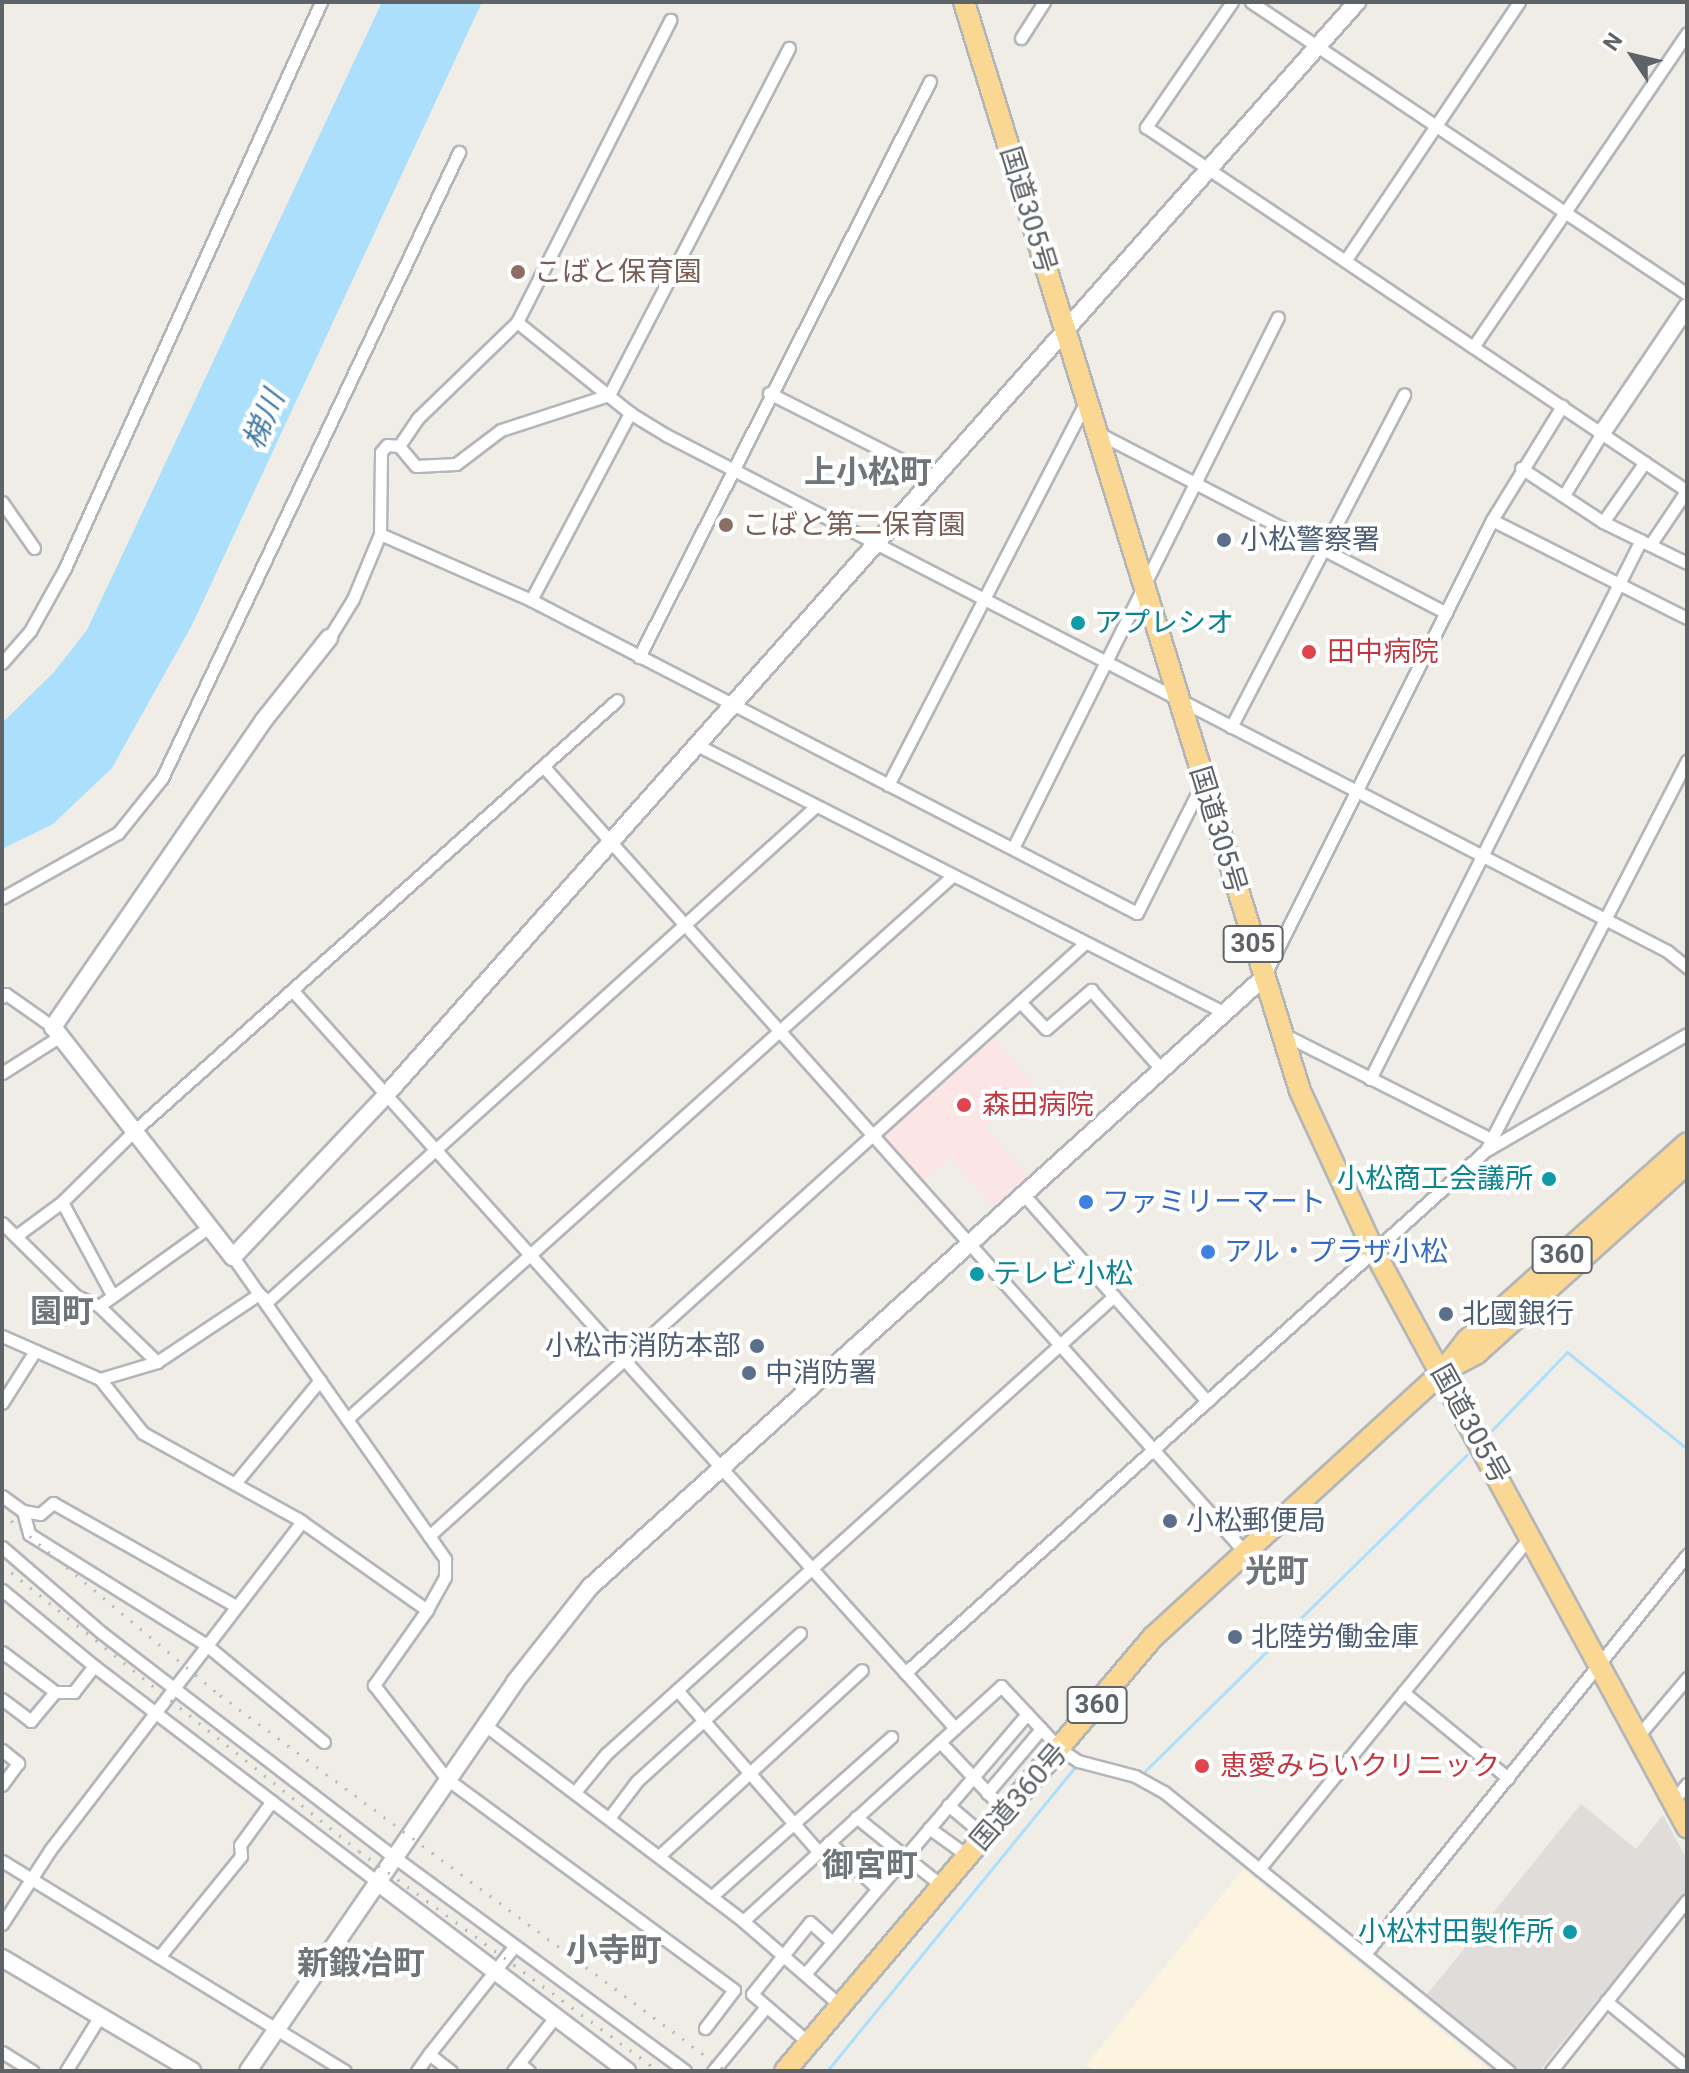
<!DOCTYPE html>
<meta charset="utf-8">
<style>
body{margin:0}
#map{position:relative;width:1689px;height:2073px;overflow:hidden;background:#f0ede7;font-family:Roboto,"Noto Sans JP",sans-serif}
div>[style]{position:absolute}
[style*='--x']{left:calc(var(--x)*1px);top:calc(var(--y)*1px);width:calc(var(--w)*1px);rotate:calc(var(--a)*1deg)}
.commercial>*{inset:0;background:#fdf4df}
.industrial>*{inset:0;background:#dfdcd9}
.medical>*{inset:0;background:#fbe5e5}
.water>*{inset:0;background:#abdffc}
.stream>*{height:3px;margin:-1.5px;padding:0 1.5px;transform-origin:1.5px;border-radius:1.5px;background:#abdffc}
.roads{filter:drop-shadow(2px 0 #b2b5b9) drop-shadow(-2px 0 #b2b5b9) drop-shadow(0 2px #b2b5b9) drop-shadow(0 -2px #b2b5b9)}
.street>*{height:11px;margin:-5.5px;padding:0 5.5px;transform-origin:5.5px;border-radius:5.5px;background:#fff}
.secondary>*{height:16px;margin:-8px;padding:0 8px;transform-origin:8px;border-radius:8px;background:#fff}
.highway>*{height:20px;margin:-10px;padding:0 10px;transform-origin:10px;border-radius:10px;background:#fad894}
.rail>*{height:3px;margin-top:-1.5px;transform-origin:0;background:repeating-linear-gradient(90deg,#b5b6b7 0 2px,transparent 0 12px)}
.dots>*{width:22px;height:22px;translate:-50% -50%;box-sizing:border-box;border:4px solid #fff;border-radius:50%}
span{translate:-50% -50%;white-space:nowrap;text-align:center;line-height:1.15;-webkit-text-stroke:8px #fff;paint-order:stroke}
.shield-label span{padding:2px 6px;background:#fff;border:2px solid;border-radius:6px;-webkit-text-stroke-width:0}
.shield-label{font-size:26px;color:#5e6367;font-weight:700}
.street-label{font-size:28px;color:#5e6367}
.education-label{font-size:28px;color:#785e54}
.left{translate:0 -50%;text-align:left}
.service-label{font-size:28px;color:#4e5e75}
.right{translate:-100% -50%;text-align:right}
.culture-label{font-size:28px;color:#0d838f}
.health-label{font-size:28px;color:#be3a42}
.shop-label{font-size:28px;color:#366cbe}
.water-label{font-size:30px;color:#437ba7;font-style:italic}
.quarter-label{font-size:32px;color:#6f7579;font-weight:700}
.frame{position:absolute;inset:0;border:4px solid #5e6367;pointer-events:none}
.north{position:absolute;left:1593px;top:16px;width:80px;height:80px;-webkit-text-stroke:6px #fff;paint-order:stroke;rotate:305deg;font-size:22px;font-weight:700;line-height:32px;text-align:center;color:#5e6367}
.north::after{content:'';display:block;margin:auto;width:28px;height:36px;background:#5e6367;clip-path:polygon(50% 0,100% 100%,50% 72%,0 100%)}
</style>
<div id="map">
<div class="commercial">
<i style="clip-path:polygon(1243px 1869px,1491px 2071px,1094px 2071px,1086px 2065px)"></i>
</div>
<div class="industrial">
<i style="clip-path:polygon(1581px 1804px,1636px 1849px,1663px 1815px,1687px 1860px,1687px 1891px,1539px 2071px,1513px 2071px,1424px 1998px)"></i>
</div>
<div class="medical">
<i style="clip-path:polygon(993px 1038px,1033px 1083px,984px 1127px,1030px 1178px,995px 1209px,950px 1157px,920px 1184px,880px 1140px)"></i>
</div>
<div class="water">
<i style="clip-path:polygon(382px 2px,482px 2px,192px 625px,112px 768px,53px 824px,2px 849px,2px 723px,54px 672px,87px 630px)"></i>
</div>
<div class="stream">
<i style="--x:1492;--y:1430;--w:108;--a:-46.1"></i>
<i style="--x:1567;--y:1352;--w:154;--a:38.9"></i>
<i style="--x:1145;--y:1771;--w:451;--a:-44.5"></i>
<i style="--x:827;--y:2071;--w:390;--a:-50.8"></i>
</div>
<div class="roads">
<div class="street">
<i style="--x:1232;--y:2;--w:152;--a:124.5"></i>
<i style="--x:1146;--y:127;--w:652;--a:33.93"></i>
<i style="--x:1251;--y:2;--w:525;--a:33.81"></i>
<i style="--x:1021;--y:38;--w:43;--a:-57.4"></i>
<i style="--x:1345;--y:261;--w:312;--a:-56.1"></i>
<i style="--x:517;--y:322;--w:145;--a:38.8"></i>
<i style="--x:630;--y:413;--w:42;--a:31.4"></i>
<i style="--x:666;--y:435;--w:1126;--a:27.27"></i>
<i style="--x:1667;--y:951;--w:26;--a:39"></i>
<i style="--x:1473;--y:347;--w:380;--a:-55.7"></i>
<i style="--x:769;--y:393;--w:184;--a:26.8"></i>
<i style="--x:1098;--y:433;--w:392;--a:27.3"></i>
<i style="--x:399;--y:446;--w:26;--a:50"></i>
<i style="--x:416;--y:466;--w:40;--a:-2.9"></i>
<i style="--x:456;--y:464;--w:56;--a:-37.1"></i>
<i style="--x:501;--y:430;--w:114;--a:-18"></i>
<i style="--x:609;--y:395;--w:391;--a:-62.6"></i>
<i style="--x:399;--y:446;--w:34;--a:-56"></i>
<i style="--x:418;--y:418;--w:138;--a:-44.1"></i>
<i style="--x:517;--y:322;--w:339;--a:-63.1"></i>
<i style="--x:1521;--y:468;--w:98;--a:33.4"></i>
<i style="--x:1603;--y:522;--w:93;--a:26"></i>
<i style="--x:1564;--y:495;--w:73;--a:-58.5"></i>
<i style="--x:2;--y:502;--w:56;--a:55.2"></i>
<i style="--x:1492;--y:520;--w:218;--a:26.7"></i>
<i style="--x:1603;--y:522;--w:73;--a:-55"></i>
<i style="--x:380;--y:534;--w:165;--a:23.6"></i>
<i style="--x:531;--y:600;--w:682;--a:27.32"></i>
<i style="--x:1137;--y:913;--w:149;--a:-63.3"></i>
<i style="--x:1650;--y:545;--w:66;--a:-56.1"></i>
<i style="--x:531;--y:600;--w:212;--a:-62.1"></i>
<i style="--x:329;--y:638;--w:46;--a:-58.4"></i>
<i style="--x:353;--y:599;--w:70;--a:-67.4"></i>
<i style="--x:380;--y:534;--w:82;--a:-89.3"></i>
<i style="--x:381;--y:452;--w:9;--a:-49"></i>
<i style="--x:387;--y:445;--w:12;--a:5"></i>
<i style="--x:639;--y:657;--w:645;--a:-63.2"></i>
<i style="--x:2;--y:663;--w:43;--a:-48.8"></i>
<i style="--x:30;--y:631;--w:72;--a:-60.9"></i>
<i style="--x:65;--y:568;--w:621;--a:-65.66"></i>
<i style="--x:1231;--y:727;--w:375;--a:-62.5"></i>
<i style="--x:697;--y:745;--w:592;--a:26.91"></i>
<i style="--x:543;--y:766;--w:1052;--a:48.24"></i>
<i style="--x:888;--y:785;--w:432;--a:-62.7"></i>
<i style="--x:1013;--y:848;--w:593;--a:-63.48"></i>
<i style="--x:2;--y:898;--w:133;--a:-29.3"></i>
<i style="--x:118;--y:833;--w:70;--a:-51.3"></i>
<i style="--x:162;--y:778;--w:693;--a:-64.62"></i>
<i style="--x:1266;--y:972;--w:505;--a:-63.43"></i>
<i style="--x:1492;--y:520;--w:134;--a:-58.4"></i>
<i style="--x:293;--y:991;--w:991;--a:48.07"></i>
<i style="--x:2;--y:997;--w:5;--a:-37"></i>
<i style="--x:6;--y:994;--w:57;--a:35.1"></i>
<i style="--x:1020;--y:1002;--w:37;--a:46"></i>
<i style="--x:1046;--y:1029;--w:60;--a:-40.9"></i>
<i style="--x:1091;--y:990;--w:107;--a:48.4"></i>
<i style="--x:1285;--y:1035;--w:231;--a:26.8"></i>
<i style="--x:2;--y:1073;--w:67;--a:-32.3"></i>
<i style="--x:1370;--y:1079;--w:603;--a:-63.31"></i>
<i style="--x:1486;--y:1150;--w:438;--a:-62.7"></i>
<i style="--x:1024;--y:1195;--w:276;--a:48.4"></i>
<i style="--x:2;--y:1223;--w:104;--a:44.6"></i>
<i style="--x:76;--y:1296;--w:25;--a:23"></i>
<i style="--x:99;--y:1306;--w:81;--a:44"></i>
<i style="--x:16;--y:1236;--w:57;--a:-36.5"></i>
<i style="--x:233;--y:1257;--w:369;--a:54.9"></i>
<i style="--x:445;--y:1559;--w:18;--a:90"></i>
<i style="--x:445;--y:1577;--w:38;--a:119"></i>
<i style="--x:427;--y:1610;--w:92;--a:125.2"></i>
<i style="--x:374;--y:1685;--w:119;--a:52.2"></i>
<i style="--x:447;--y:1779;--w:356;--a:36.3"></i>
<i style="--x:734;--y:1990;--w:48;--a:127.3"></i>
<i style="--x:111;--y:1293;--w:103;--a:-118.3"></i>
<i style="--x:62;--y:1202;--w:101;--a:-44.6"></i>
<i style="--x:134;--y:1131;--w:647;--a:-41.74"></i>
<i style="--x:99;--y:1306;--w:135;--a:-35.7"></i>
<i style="--x:2;--y:1336;--w:107;--a:23.7"></i>
<i style="--x:100;--y:1379;--w:69;--a:51.5"></i>
<i style="--x:143;--y:1433;--w:177;--a:29"></i>
<i style="--x:298;--y:1519;--w:158;--a:35.2"></i>
<i style="--x:100;--y:1379;--w:59;--a:-16.6"></i>
<i style="--x:157;--y:1362;--w:123;--a:-33.7"></i>
<i style="--x:259;--y:1294;--w:11;--a:38"></i>
<i style="--x:268;--y:1301;--w:737;--a:-42.09"></i>
<i style="--x:2;--y:1403;--w:62;--a:-57.6"></i>
<i style="--x:347;--y:1419;--w:812;--a:-41.9"></i>
<i style="--x:236;--y:1482;--w:132;--a:-50.5"></i>
<i style="--x:2;--y:1496;--w:26;--a:36"></i>
<i style="--x:23;--y:1511;--w:24;--a:75"></i>
<i style="--x:29;--y:1534;--w:208;--a:32"></i>
<i style="--x:205;--y:1644;--w:154;--a:39.5"></i>
<i style="--x:23;--y:1511;--w:17;--a:10"></i>
<i style="--x:40;--y:1514;--w:17;--a:-40"></i>
<i style="--x:53;--y:1503;--w:210;--a:29.4"></i>
<i style="--x:429;--y:1536;--w:884;--a:-42.11"></i>
<i style="--x:2;--y:1547;--w:132;--a:40.7"></i>
<i style="--x:102;--y:1633;--w:358;--a:37.5"></i>
<i style="--x:386;--y:1851;--w:371;--a:36.3"></i>
<i style="--x:2;--y:1590;--w:119;--a:39.6"></i>
<i style="--x:94;--y:1666;--w:33;--a:128"></i>
<i style="--x:74;--y:1692;--w:19;--a:180"></i>
<i style="--x:55;--y:1692;--w:38;--a:130"></i>
<i style="--x:31;--y:1721;--w:36;--a:-143"></i>
<i style="--x:2;--y:1652;--w:66;--a:37"></i>
<i style="--x:94;--y:1666;--w:355;--a:37.3"></i>
<i style="--x:905;--y:1673;--w:780;--a:-41.99"></i>
<i style="--x:1485;--y:1151;--w:233;--a:-30.1"></i>
<i style="--x:677;--y:1690;--w:214;--a:48.8"></i>
<i style="--x:1403;--y:1692;--w:136;--a:39.3"></i>
<i style="--x:485;--y:1725;--w:324;--a:37.2"></i>
<i style="--x:743;--y:1921;--w:128;--a:40.9"></i>
<i style="--x:1638;--y:1736;--w:76;--a:-49.8"></i>
<i style="--x:940;--y:1742;--w:96;--a:46.7"></i>
<i style="--x:2;--y:1750;--w:21;--a:39"></i>
<i style="--x:18;--y:1763;--w:27;--a:126"></i>
<i style="--x:575;--y:1792;--w:49;--a:-50.8"></i>
<i style="--x:606;--y:1754;--w:684;--a:-42.04"></i>
<i style="--x:987;--y:1793;--w:84;--a:-49.8"></i>
<i style="--x:1673;--y:1801;--w:22;--a:-51"></i>
<i style="--x:948;--y:1805;--w:48;--a:40"></i>
<i style="--x:856;--y:1817;--w:110;--a:38.7"></i>
<i style="--x:609;--y:1818;--w:46;--a:-52.9"></i>
<i style="--x:637;--y:1781;--w:220;--a:-42.2"></i>
<i style="--x:929;--y:1828;--w:48;--a:35.7"></i>
<i style="--x:829;--y:1842;--w:66;--a:43.8"></i>
<i style="--x:659;--y:1856;--w:275;--a:-42.5"></i>
<i style="--x:2;--y:1861;--w:402;--a:31.5"></i>
<i style="--x:1259;--y:1869;--w:429;--a:-50.8"></i>
<i style="--x:711;--y:1897;--w:241;--a:-41.6"></i>
<i style="--x:743;--y:1921;--w:349;--a:-42.3"></i>
<i style="--x:1001;--y:1686;--w:86;--a:46.9"></i>
<i style="--x:1060;--y:1749;--w:22;--a:34"></i>
<i style="--x:1078;--y:1761;--w:59;--a:14.7"></i>
<i style="--x:1135;--y:1776;--w:33;--a:29"></i>
<i style="--x:1164;--y:1792;--w:444;--a:39"></i>
<i style="--x:2;--y:1924;--w:88;--a:-57"></i>
<i style="--x:50;--y:1850;--w:414;--a:-52.5"></i>
<i style="--x:1365;--y:1954;--w:513;--a:-51.1"></i>
<i style="--x:159;--y:1957;--w:130;--a:-50.9"></i>
<i style="--x:241;--y:1856;--w:11;--a:-95"></i>
<i style="--x:240;--y:1845;--w:54;--a:-54"></i>
<i style="--x:805;--y:1974;--w:342;--a:-49.5"></i>
<i style="--x:1606;--y:2001;--w:104;--a:39.2"></i>
<i style="--x:809;--y:2043;--w:75;--a:-139.3"></i>
<i style="--x:752;--y:1994;--w:92;--a:-51.1"></i>
<i style="--x:810;--y:1922;--w:30;--a:42"></i>
<i style="--x:2;--y:2052;--w:36;--a:32"></i>
<i style="--x:429;--y:2054;--w:135;--a:-51.6"></i>
<i style="--x:519;--y:2063;--w:13;--a:39"></i>
<i style="--x:66;--y:2071;--w:65;--a:-58.3"></i>
<i style="--x:417;--y:2071;--w:21;--a:-55"></i>
<i style="--x:429;--y:2054;--w:28;--a:38"></i>
<i style="--x:513;--y:2071;--w:68;--a:-52.1"></i>
<i style="--x:713;--y:2071;--w:83;--a:-50.4"></i>
<i style="--x:1551;--y:2071;--w:218;--a:-51.5"></i>
</div>
<div class="secondary">
<i style="--x:1602;--y:433;--w:152;--a:-56"></i>
<i style="--x:329;--y:638;--w:105;--a:128.4"></i>
<i style="--x:264;--y:720;--w:373;--a:124.5"></i>
<i style="--x:53;--y:1027;--w:292;--a:52"></i>
<i style="--x:233;--y:1257;--w:223;--a:-46.6"></i>
<i style="--x:386;--y:1095;--w:1462;--a:-48.38"></i>
<i style="--x:376;--y:1881;--w:315;--a:37.1"></i>
<i style="--x:2;--y:1958;--w:221;--a:30.7"></i>
<i style="--x:248;--y:2071;--w:472;--a:-55.5"></i>
<i style="--x:515;--y:1682;--w:121;--a:-51.7"></i>
<i style="--x:590;--y:1587;--w:908;--a:-42.14"></i>
</div>
<div class="highway">
<i style="--x:964;--y:2;--w:1140;--a:72.85"></i>
<i style="--x:1300;--y:1091;--w:176;--a:65.2"></i>
<i style="--x:1374;--y:1251;--w:656;--a:61.48"></i>
<i style="--x:1453;--y:1366;--w:27;--a:-28"></i>
<i style="--x:1477;--y:1353;--w:283;--a:-42"></i>
<i style="--x:785;--y:2071;--w:569;--a:-49.7"></i>
<i style="--x:1153;--y:1637;--w:392;--a:-42.5"></i>
<i style="--x:1442;--y:1372;--w:41;--a:-52"></i>
<i style="--x:1467;--y:1340;--w:295;--a:-41.8"></i>
</div>
</div>
<div class="rail">
<i style="--x:2;--y:1513;--w:284;--a:39.9"></i>
<i style="--x:220;--y:1695;--w:630;--a:36.62"></i>
<i style="--x:2;--y:1565;--w:457;--a:38.7"></i>
<i style="--x:359;--y:1851;--w:372;--a:36.3"></i>
</div>
<div class="dots">
<i style="left:518px;top:272px;background:#8d6e63"></i>
<i style="left:726px;top:525px;background:#8d6e63"></i>
<i style="left:1224px;top:540px;background:#5c6f8a"></i>
<i style="left:1078px;top:623px;background:#0f9aa8"></i>
<i style="left:1309px;top:652px;background:#e0444e"></i>
<i style="left:964px;top:1105px;background:#e0444e"></i>
<i style="left:1549px;top:1179px;background:#0f9aa8"></i>
<i style="left:1086px;top:1202px;background:#3f7fe0"></i>
<i style="left:1208px;top:1252px;background:#3f7fe0"></i>
<i style="left:977px;top:1274px;background:#0f9aa8"></i>
<i style="left:1446px;top:1314px;background:#5c6f8a"></i>
<i style="left:757px;top:1346px;background:#5c6f8a"></i>
<i style="left:749px;top:1373px;background:#5c6f8a"></i>
<i style="left:1170px;top:1521px;background:#5c6f8a"></i>
<i style="left:1235px;top:1637px;background:#5c6f8a"></i>
<i style="left:1202px;top:1766px;background:#e0444e"></i>
<i style="left:1570px;top:1932px;background:#0f9aa8"></i>
</div>
<div class="shield-label">
<span style="left:1253px;top:944px">305</span>
<span style="left:1562px;top:1255px">360</span>
<span style="left:1097px;top:1705px">360</span>
</div>
<div class="street-label">
<span style="left:1028px;top:210px;rotate:73deg">国道305号</span>
<span style="left:1218px;top:830px;rotate:73deg">国道305号</span>
<span style="left:1470px;top:1424px;rotate:61deg">国道305号</span>
<span style="left:1019px;top:1797px;rotate:-49deg">国道360号</span>
</div>
<div class="education-label">
<span class="left" style="left:534px;top:272px">こばと保育園</span>
<span class="left" style="left:742px;top:525px">こばと第二保育園</span>
</div>
<div class="service-label">
<span class="left" style="left:1240px;top:540px">小松警察署</span>
<span class="left" style="left:1462px;top:1314px">北國銀行</span>
<span class="right" style="left:741px;top:1346px">小松市消防本部</span>
<span class="left" style="left:765px;top:1373px">中消防署</span>
<span class="left" style="left:1186px;top:1521px">小松郵便局</span>
<span class="left" style="left:1251px;top:1637px">北陸労働金庫</span>
</div>
<div class="culture-label">
<span class="left" style="left:1094px;top:623px">アプレシオ</span>
<span class="right" style="left:1533px;top:1179px">小松商工会議所</span>
<span class="left" style="left:993px;top:1274px">テレビ小松</span>
<span class="right" style="left:1554px;top:1932px">小松村田製作所</span>
</div>
<div class="health-label">
<span class="left" style="left:1327px;top:652px">田中病院</span>
<span class="left" style="left:982px;top:1105px">森田病院</span>
<span class="left" style="left:1220px;top:1766px">恵愛みらいクリニック</span>
</div>
<div class="shop-label">
<span class="left" style="left:1102px;top:1202px">ファミリーマート</span>
<span class="left" style="left:1224px;top:1252px">アル・プラザ小松</span>
</div>
<div class="water-label">
<span style="left:264px;top:420px;rotate:-67deg">梯川</span>
</div>
<div class="quarter-label">
<span style="left:868px;top:472px">上小松町</span>
<span style="left:62px;top:1311px">園町</span>
<span style="left:1277px;top:1571px">光町</span>
<span style="left:870px;top:1865px">御宮町</span>
<span style="left:614px;top:1950px">小寺町</span>
<span style="left:361px;top:1963px">新鍛冶町</span>
</div>
<div class="frame"></div>
<div class="north">N</div>
</div>
